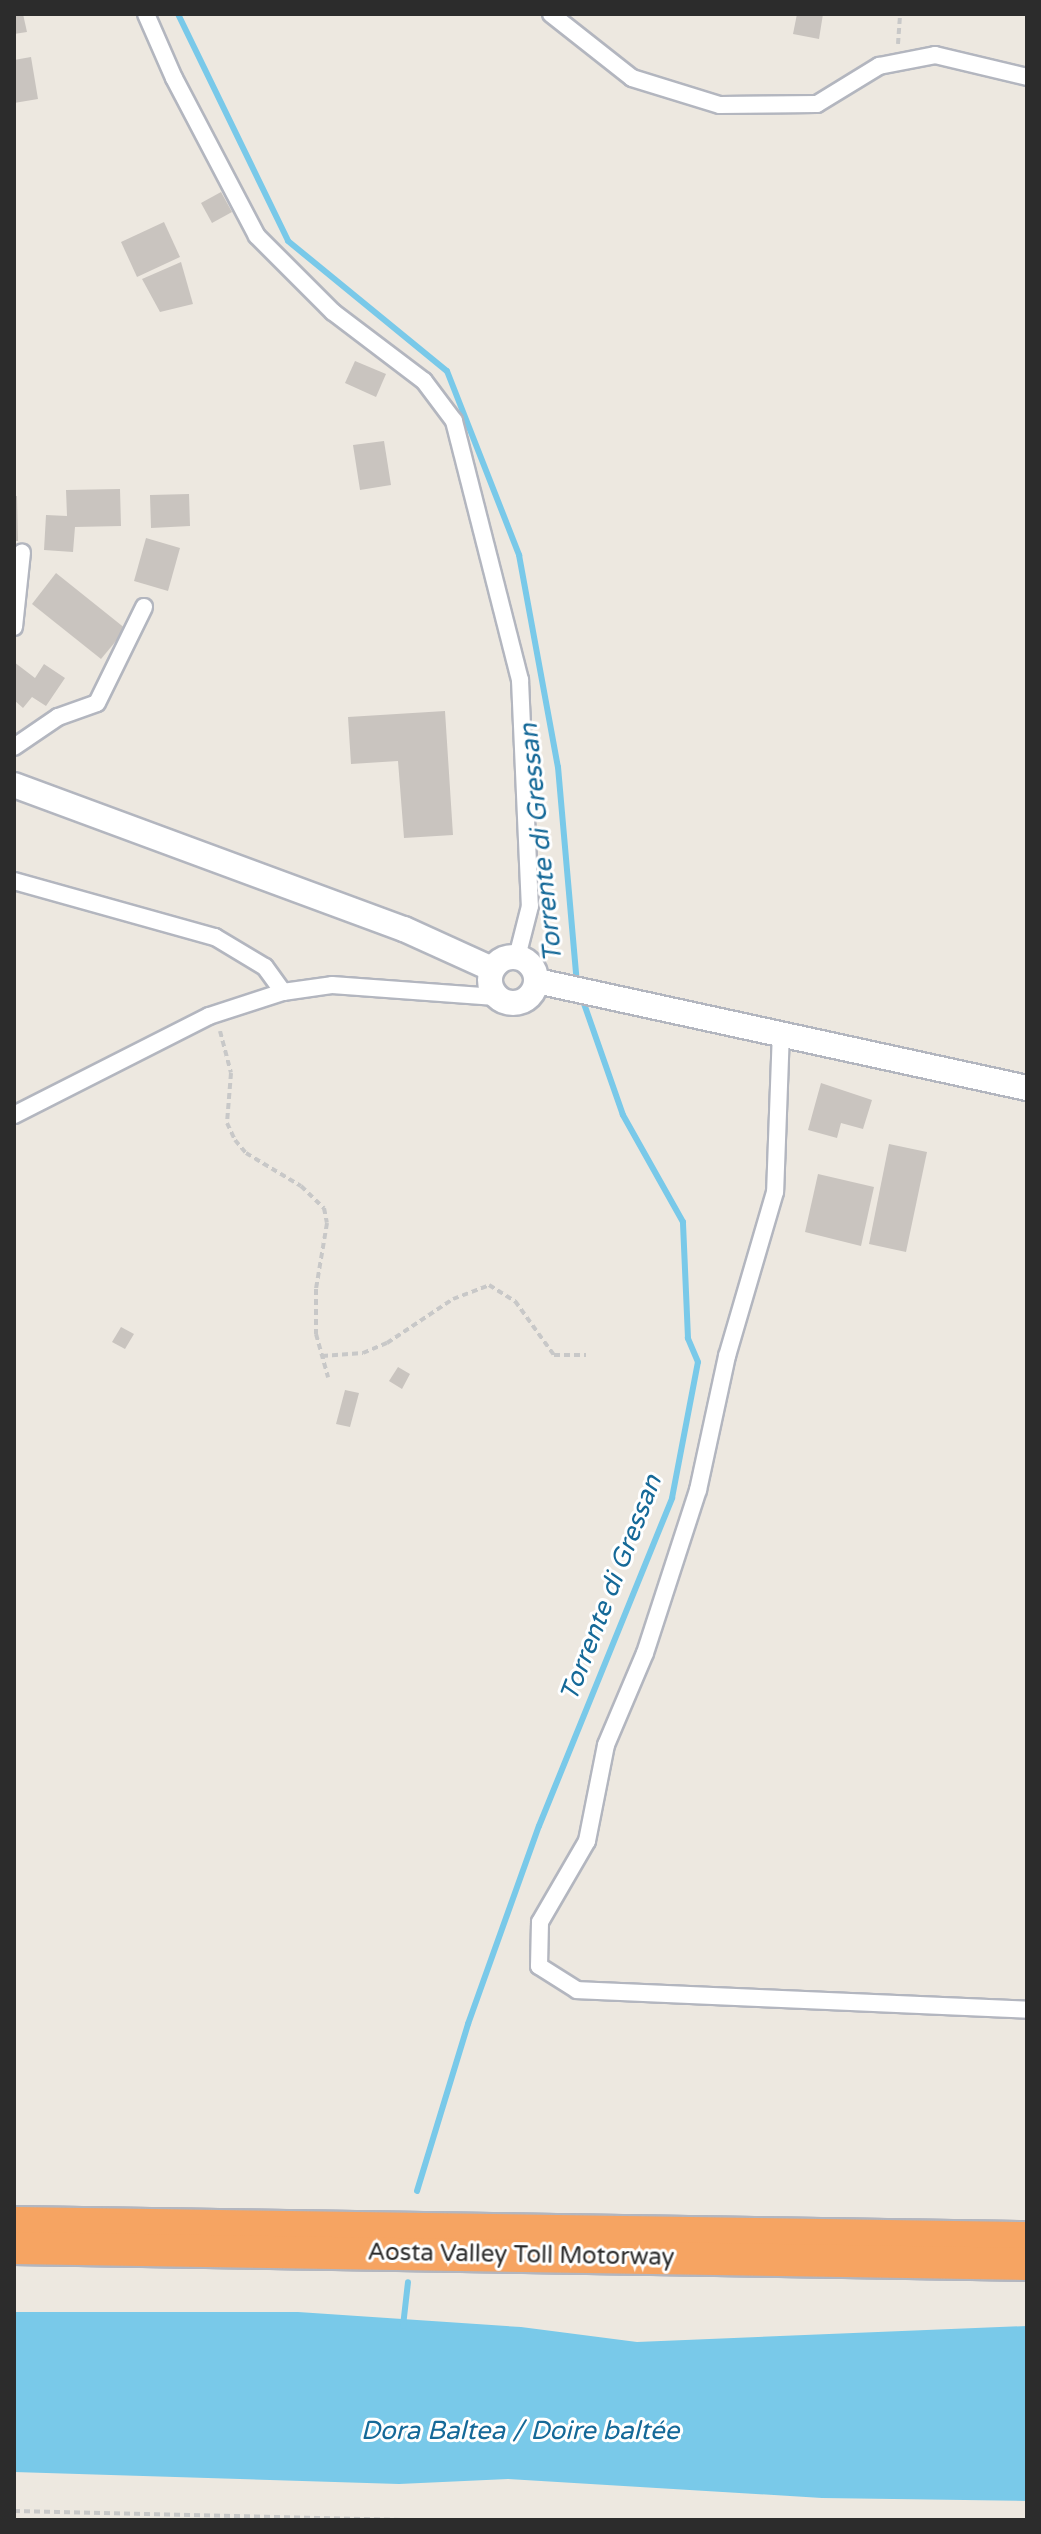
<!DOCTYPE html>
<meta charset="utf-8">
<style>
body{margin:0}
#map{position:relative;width:1041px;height:2534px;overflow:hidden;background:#ede8e0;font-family:"Varela Round",sans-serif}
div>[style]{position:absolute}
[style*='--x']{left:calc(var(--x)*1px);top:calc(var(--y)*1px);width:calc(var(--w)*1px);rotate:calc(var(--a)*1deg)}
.water>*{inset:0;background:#79c9e9}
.stream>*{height:6px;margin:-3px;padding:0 3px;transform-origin:3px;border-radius:3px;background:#79c9e9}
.building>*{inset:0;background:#c9c4bf}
.path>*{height:4px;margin-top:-2px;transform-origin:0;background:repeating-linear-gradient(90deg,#c8c8c8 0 6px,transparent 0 10px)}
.roads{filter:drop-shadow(2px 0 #b3b6bf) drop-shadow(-2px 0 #b3b6bf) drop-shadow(0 2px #b3b6bf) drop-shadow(0 -2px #b3b6bf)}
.street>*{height:16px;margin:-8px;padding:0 8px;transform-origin:8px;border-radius:8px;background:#fff}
.secondary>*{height:24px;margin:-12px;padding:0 12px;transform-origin:12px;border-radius:12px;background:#fff}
.secondary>.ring{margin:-12px;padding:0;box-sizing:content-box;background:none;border:24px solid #fff;border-radius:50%}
.highway>*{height:32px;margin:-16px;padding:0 16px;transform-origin:16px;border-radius:16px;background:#f6a462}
span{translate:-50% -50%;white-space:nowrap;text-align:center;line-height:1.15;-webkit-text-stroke:6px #fff;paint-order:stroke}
.street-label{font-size:24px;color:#2c2c2c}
.water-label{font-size:26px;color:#156998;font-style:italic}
.frame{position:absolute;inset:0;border:16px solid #2c2c2c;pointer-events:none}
</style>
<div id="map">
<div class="water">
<i style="clip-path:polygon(14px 2312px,298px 2312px,521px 2327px,637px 2342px,1027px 2326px,1027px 2501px,822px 2498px,508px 2479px,399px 2484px,14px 2472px)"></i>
</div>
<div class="stream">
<i style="--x:178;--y:14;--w:252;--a:64.1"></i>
<i style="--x:288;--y:241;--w:205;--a:39.3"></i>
<i style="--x:447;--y:371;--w:198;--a:68.6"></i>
<i style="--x:519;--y:555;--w:216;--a:79.6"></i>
<i style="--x:558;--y:767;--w:217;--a:85"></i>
<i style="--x:417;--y:2191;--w:175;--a:-73"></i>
<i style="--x:468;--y:2024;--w:210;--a:-70.3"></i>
<i style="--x:539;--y:1826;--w:354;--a:-67.9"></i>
<i style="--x:672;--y:1498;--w:138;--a:-79.2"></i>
<i style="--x:698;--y:1362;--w:26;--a:-113"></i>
<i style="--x:688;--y:1338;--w:116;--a:-92.5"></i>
<i style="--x:683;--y:1222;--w:123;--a:-119.3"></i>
<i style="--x:623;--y:1115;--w:124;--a:-109.3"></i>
<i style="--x:403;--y:2326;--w:44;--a:-83.5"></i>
</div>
<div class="building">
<i style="clip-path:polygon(14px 14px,23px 14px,27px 32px,14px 34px)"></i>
<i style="clip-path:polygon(797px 14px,823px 14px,819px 39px,793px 34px)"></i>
<i style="clip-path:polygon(31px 57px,38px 99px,14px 103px,14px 60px)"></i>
<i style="clip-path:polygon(221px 192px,232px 212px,212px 223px,201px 203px)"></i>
<i style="clip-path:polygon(164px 222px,180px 257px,137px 277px,121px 242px)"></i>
<i style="clip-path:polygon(181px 262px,193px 304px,160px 312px,142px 279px)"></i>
<i style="clip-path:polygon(355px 361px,386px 374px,376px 397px,345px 383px)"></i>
<i style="clip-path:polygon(384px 441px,391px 485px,360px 490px,353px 445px)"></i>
<i style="clip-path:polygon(120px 489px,121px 526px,75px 527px,73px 552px,44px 550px,46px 515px,67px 516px,66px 490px)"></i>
<i style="clip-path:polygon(189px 494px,190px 526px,151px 528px,150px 495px)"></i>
<i style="clip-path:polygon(14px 496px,17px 496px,18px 541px,14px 541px)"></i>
<i style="clip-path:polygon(146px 538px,180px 548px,168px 591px,134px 581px)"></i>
<i style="clip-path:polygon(56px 573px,126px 629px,101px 659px,32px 604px)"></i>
<i style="clip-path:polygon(14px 662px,35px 678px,44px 664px,65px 678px,46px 706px,32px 697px,23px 708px,14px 700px)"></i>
<i style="clip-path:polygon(445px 711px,453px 835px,404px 838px,398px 761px,351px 764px,348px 717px)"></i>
<i style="clip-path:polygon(821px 1083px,872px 1100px,863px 1129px,841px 1123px,837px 1138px,808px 1130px)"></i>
<i style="clip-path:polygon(889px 1144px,927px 1152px,906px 1252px,869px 1244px)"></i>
<i style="clip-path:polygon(818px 1174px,874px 1187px,861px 1246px,805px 1232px)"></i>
<i style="clip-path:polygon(121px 1327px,134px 1334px,125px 1349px,112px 1342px)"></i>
<i style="clip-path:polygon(398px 1367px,410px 1374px,402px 1389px,389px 1381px)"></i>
<i style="clip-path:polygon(345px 1390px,359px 1393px,350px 1427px,336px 1424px)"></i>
</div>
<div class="path">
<i style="--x:898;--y:44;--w:30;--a:-86"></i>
<i style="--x:220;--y:1031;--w:43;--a:75.3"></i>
<i style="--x:231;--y:1073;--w:50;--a:94.6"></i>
<i style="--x:227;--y:1123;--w:19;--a:65"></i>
<i style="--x:235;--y:1140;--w:17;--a:50"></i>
<i style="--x:246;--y:1153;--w:64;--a:31"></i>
<i style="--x:301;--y:1186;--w:32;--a:44"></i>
<i style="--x:324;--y:1208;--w:15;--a:79"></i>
<i style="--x:327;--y:1223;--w:67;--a:99.5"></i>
<i style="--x:316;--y:1289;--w:45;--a:90"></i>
<i style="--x:316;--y:1334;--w:45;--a:74.4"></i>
<i style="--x:322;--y:1356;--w:41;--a:-4.2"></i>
<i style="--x:363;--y:1353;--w:26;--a:-23"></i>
<i style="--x:387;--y:1343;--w:79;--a:-33.7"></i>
<i style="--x:453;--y:1299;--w:39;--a:-21"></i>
<i style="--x:489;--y:1285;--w:31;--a:32"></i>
<i style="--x:515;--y:1301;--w:67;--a:54.2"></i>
<i style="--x:554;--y:1355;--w:32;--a:0"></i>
<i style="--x:14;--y:2511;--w:392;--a:1.3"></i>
</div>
<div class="roads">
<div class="street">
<i style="--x:146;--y:14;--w:70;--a:66.4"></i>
<i style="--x:174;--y:78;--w:178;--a:62.3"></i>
<i style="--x:257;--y:236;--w:107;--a:45"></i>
<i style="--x:333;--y:312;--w:114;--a:37.2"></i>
<i style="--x:424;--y:381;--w:50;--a:53.1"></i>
<i style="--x:454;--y:421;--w:267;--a:75.7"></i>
<i style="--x:520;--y:680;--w:226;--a:87.5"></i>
<i style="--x:530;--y:906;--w:53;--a:104.3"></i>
<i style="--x:551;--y:14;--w:103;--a:38.3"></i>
<i style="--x:632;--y:78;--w:92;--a:17.1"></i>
<i style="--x:720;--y:105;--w:97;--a:-0.6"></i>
<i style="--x:817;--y:104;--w:73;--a:-31.5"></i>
<i style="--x:879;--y:66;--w:57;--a:-11.1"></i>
<i style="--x:935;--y:55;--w:95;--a:13.4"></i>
<i style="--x:14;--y:627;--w:75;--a:-83.9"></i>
<i style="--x:14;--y:747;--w:53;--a:-34.3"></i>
<i style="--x:58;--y:717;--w:41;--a:-19.7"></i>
<i style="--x:97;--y:703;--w:107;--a:-63.9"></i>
<i style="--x:14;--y:881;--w:209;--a:15.6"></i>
<i style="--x:215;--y:937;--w:58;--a:31"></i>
<i style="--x:265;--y:967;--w:31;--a:54"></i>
<i style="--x:781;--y:1031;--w:161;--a:92.1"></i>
<i style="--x:775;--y:1192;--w:171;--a:106.3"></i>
<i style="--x:727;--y:1356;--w:137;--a:102.2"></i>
<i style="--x:698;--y:1490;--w:171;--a:108"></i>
<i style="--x:645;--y:1653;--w:100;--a:113"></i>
<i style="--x:606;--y:1745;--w:98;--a:101.2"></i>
<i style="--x:587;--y:1841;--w:94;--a:120.1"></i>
<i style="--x:540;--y:1922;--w:44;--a:91.3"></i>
<i style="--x:539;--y:1966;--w:45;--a:32.3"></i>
<i style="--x:577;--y:1990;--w:450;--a:2.5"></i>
<i style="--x:14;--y:1115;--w:219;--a:-26.9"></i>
<i style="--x:209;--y:1016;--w:78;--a:-18"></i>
<i style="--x:283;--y:992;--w:49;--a:-8.1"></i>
<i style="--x:332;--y:985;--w:164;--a:4.2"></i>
</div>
<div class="secondary">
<i style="--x:14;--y:785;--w:416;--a:20.3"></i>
<i style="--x:404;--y:929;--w:97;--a:24.4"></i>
<i class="ring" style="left:490px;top:957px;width:22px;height:22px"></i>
<i style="--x:537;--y:981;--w:502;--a:12.32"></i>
</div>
<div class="highway">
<i style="--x:14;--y:2223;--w:1013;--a:0.85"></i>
<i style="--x:14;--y:2248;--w:1013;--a:0.9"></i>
</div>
</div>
<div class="street-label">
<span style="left:521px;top:2255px;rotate:1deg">Aosta Valley Toll Motorway</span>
</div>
<div class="water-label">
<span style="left:541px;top:843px;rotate:-96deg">Torrente di Gressan</span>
<span style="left:611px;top:1588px;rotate:-69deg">Torrente di Gressan</span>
<span style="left:520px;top:2431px">Dora Baltea / Doire baltée</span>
</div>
<div class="frame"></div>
</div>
